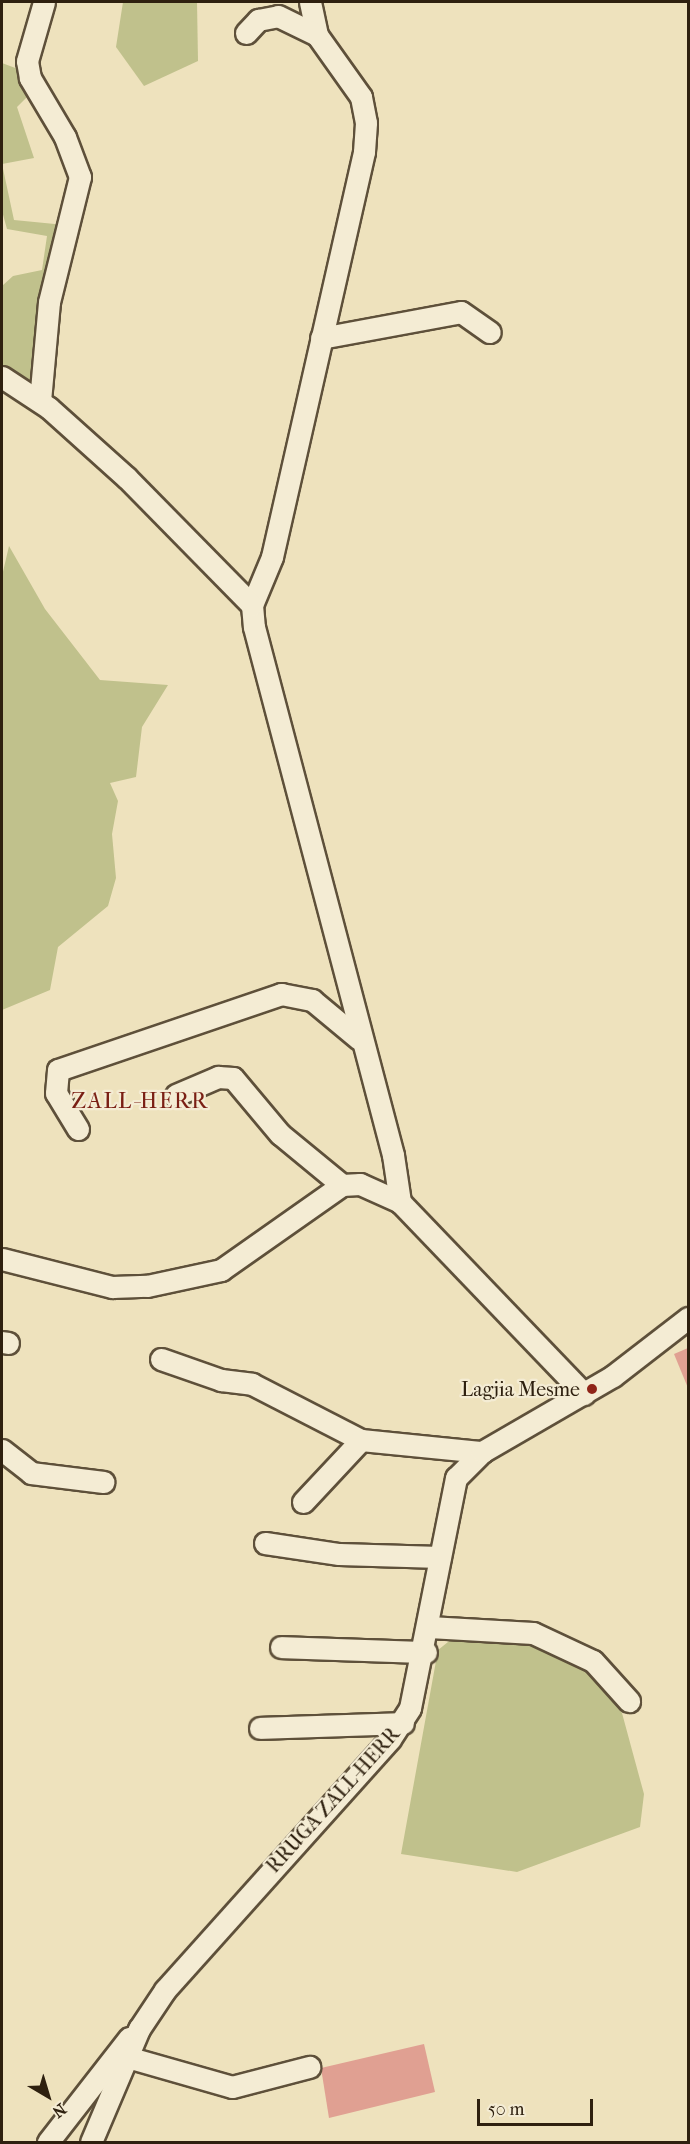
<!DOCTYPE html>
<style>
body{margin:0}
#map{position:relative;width:690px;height:2144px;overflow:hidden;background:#eee2bd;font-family:"IM FELL French Canon",serif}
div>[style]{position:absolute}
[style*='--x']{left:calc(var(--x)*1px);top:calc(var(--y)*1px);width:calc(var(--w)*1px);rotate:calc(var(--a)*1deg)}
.green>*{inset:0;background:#c0c18c}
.building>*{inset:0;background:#e0a092}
.roads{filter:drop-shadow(2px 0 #5e503a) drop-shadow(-2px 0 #5e503a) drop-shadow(0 2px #5e503a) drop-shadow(0 -2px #5e503a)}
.minor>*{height:21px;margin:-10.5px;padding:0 10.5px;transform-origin:10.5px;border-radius:10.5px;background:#f4ecd4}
.dots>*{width:16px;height:16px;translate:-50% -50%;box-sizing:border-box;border:3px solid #f4ecd4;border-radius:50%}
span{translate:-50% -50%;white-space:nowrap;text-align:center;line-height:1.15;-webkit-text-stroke:4.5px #f4ecd4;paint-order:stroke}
.poi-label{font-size:20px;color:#2e200f}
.right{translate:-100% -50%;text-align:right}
.street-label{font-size:20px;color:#2e200f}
.quarter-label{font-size:22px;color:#7a1f14;letter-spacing:1.5px}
.frame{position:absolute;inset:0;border:3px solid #2e200f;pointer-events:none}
.north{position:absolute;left:18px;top:2066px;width:60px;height:60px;-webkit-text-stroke:4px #f4ecd4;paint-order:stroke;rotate:142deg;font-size:16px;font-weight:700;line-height:24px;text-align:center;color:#2e200f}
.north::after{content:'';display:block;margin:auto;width:21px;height:27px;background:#2e200f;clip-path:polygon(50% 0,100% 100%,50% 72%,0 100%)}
.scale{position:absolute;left:477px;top:2099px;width:116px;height:27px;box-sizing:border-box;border:3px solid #2e200f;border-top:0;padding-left:8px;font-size:18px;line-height:21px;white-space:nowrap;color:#2e200f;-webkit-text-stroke:4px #f4ecd4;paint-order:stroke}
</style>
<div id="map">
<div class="green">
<i style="clip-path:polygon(123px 2px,197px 2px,198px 61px,144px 86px,116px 47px)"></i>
<i style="clip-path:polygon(2px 63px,18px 69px,28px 96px,17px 107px,34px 158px,2px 164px,14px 220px,65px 225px,34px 387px,2px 369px,2px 286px,13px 276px,42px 270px,47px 236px,7px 229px,2px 211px)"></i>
<i style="clip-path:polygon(9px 546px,45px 609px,100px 680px,168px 685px,142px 727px,136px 777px,110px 783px,118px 801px,112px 834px,116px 878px,108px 906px,58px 947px,50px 990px,2px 1010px,2px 576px)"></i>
<i style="clip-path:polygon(453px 1638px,533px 1643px,599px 1677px,622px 1713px,632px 1750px,644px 1794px,640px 1827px,517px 1872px,401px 1854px,438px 1650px)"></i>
</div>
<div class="building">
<i style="clip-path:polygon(688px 1348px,688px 1388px,674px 1354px)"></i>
<i style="clip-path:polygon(424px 2044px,435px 2092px,329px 2118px,321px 2068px)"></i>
</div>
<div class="roads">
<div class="minor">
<i style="--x:310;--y:2;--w:34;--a:78"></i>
<i style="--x:317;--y:35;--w:76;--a:54.6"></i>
<i style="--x:361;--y:97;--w:26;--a:79"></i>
<i style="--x:366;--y:123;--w:29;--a:94"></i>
<i style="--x:364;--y:152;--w:415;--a:102.8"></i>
<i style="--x:272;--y:557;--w:52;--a:112.6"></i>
<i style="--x:252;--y:605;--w:22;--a:85"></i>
<i style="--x:254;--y:627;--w:546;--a:75.25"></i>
<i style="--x:393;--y:1155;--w:48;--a:81.5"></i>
<i style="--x:400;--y:1202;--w:266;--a:46.2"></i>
<i style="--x:246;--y:33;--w:18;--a:-47"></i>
<i style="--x:258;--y:20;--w:20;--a:-11"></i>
<i style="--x:278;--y:16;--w:43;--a:26"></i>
<i style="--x:321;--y:338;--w:142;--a:-10.5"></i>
<i style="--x:461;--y:312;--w:35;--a:35"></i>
<i style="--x:2;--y:377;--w:56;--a:33.4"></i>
<i style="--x:49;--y:408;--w:105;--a:41.9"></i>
<i style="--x:127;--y:478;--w:178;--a:45.5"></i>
<i style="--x:40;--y:401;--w:99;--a:-84.8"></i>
<i style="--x:49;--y:302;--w:129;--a:-76.1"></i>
<i style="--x:80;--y:177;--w:43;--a:-110.6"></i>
<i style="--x:65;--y:137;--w:69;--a:-120.7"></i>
<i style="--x:30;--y:78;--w:17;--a:-100"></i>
<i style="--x:27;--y:61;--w:61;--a:-73.9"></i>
<i style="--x:176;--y:1095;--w:46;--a:-23.2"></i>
<i style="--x:218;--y:1077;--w:15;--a:4"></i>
<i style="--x:233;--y:1078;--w:73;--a:50"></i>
<i style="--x:280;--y:1134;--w:80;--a:39.4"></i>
<i style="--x:78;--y:1129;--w:42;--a:-121.4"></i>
<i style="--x:56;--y:1093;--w:23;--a:-85"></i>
<i style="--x:58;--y:1070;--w:236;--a:-18.8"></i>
<i style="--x:281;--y:994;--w:32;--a:11"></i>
<i style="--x:312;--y:1000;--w:61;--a:39.7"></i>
<i style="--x:2;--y:1259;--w:114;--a:14.3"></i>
<i style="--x:112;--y:1287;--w:35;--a:-2"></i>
<i style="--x:147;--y:1286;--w:76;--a:-12.2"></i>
<i style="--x:221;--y:1270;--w:148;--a:-35.1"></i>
<i style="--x:342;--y:1185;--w:18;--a:-3"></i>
<i style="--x:360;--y:1184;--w:44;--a:24.2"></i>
<i style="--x:2;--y:1342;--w:6;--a:9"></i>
<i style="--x:161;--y:1359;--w:64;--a:19.3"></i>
<i style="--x:221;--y:1380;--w:31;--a:7"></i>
<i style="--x:252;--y:1384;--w:123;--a:27.2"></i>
<i style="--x:361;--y:1440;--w:122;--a:5.7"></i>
<i style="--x:2;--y:1450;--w:37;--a:38"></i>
<i style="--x:31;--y:1473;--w:73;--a:7.1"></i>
<i style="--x:303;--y:1502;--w:85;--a:-46.9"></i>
<i style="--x:265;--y:1543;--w:75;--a:8.5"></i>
<i style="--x:339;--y:1554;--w:101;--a:1.7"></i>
<i style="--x:429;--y:1627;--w:104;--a:3.3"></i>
<i style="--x:533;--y:1633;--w:66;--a:25"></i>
<i style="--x:593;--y:1661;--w:54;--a:48"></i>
<i style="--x:281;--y:1647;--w:145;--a:2"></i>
<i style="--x:260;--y:1728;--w:143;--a:-2"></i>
<i style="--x:127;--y:2057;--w:109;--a:15.9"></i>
<i style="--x:232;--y:2087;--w:80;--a:-14.6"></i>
<i style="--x:48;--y:2142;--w:132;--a:-52.1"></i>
<i style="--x:91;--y:2142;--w:123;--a:-67"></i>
<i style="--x:139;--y:2029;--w:47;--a:-56.3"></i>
<i style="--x:165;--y:1990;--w:337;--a:-48.1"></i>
<i style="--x:390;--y:1739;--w:37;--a:-57"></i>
<i style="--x:410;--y:1708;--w:235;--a:-78.7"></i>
<i style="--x:456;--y:1478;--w:37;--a:-45"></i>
<i style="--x:482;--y:1452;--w:151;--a:-30.1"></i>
<i style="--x:613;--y:1376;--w:95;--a:-37.7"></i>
</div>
</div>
<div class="dots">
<i style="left:592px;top:1389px;background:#8f2418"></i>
</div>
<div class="poi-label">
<span class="right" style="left:580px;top:1389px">Lagjia Mesme</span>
</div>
<div class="street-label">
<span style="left:333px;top:1800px;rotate:-48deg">RRUGA ZALL-HERR</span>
</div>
<div class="quarter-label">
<span style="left:140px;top:1102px">ZALL-HERR</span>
</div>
<div class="frame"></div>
<div class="north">N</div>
<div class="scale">50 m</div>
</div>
